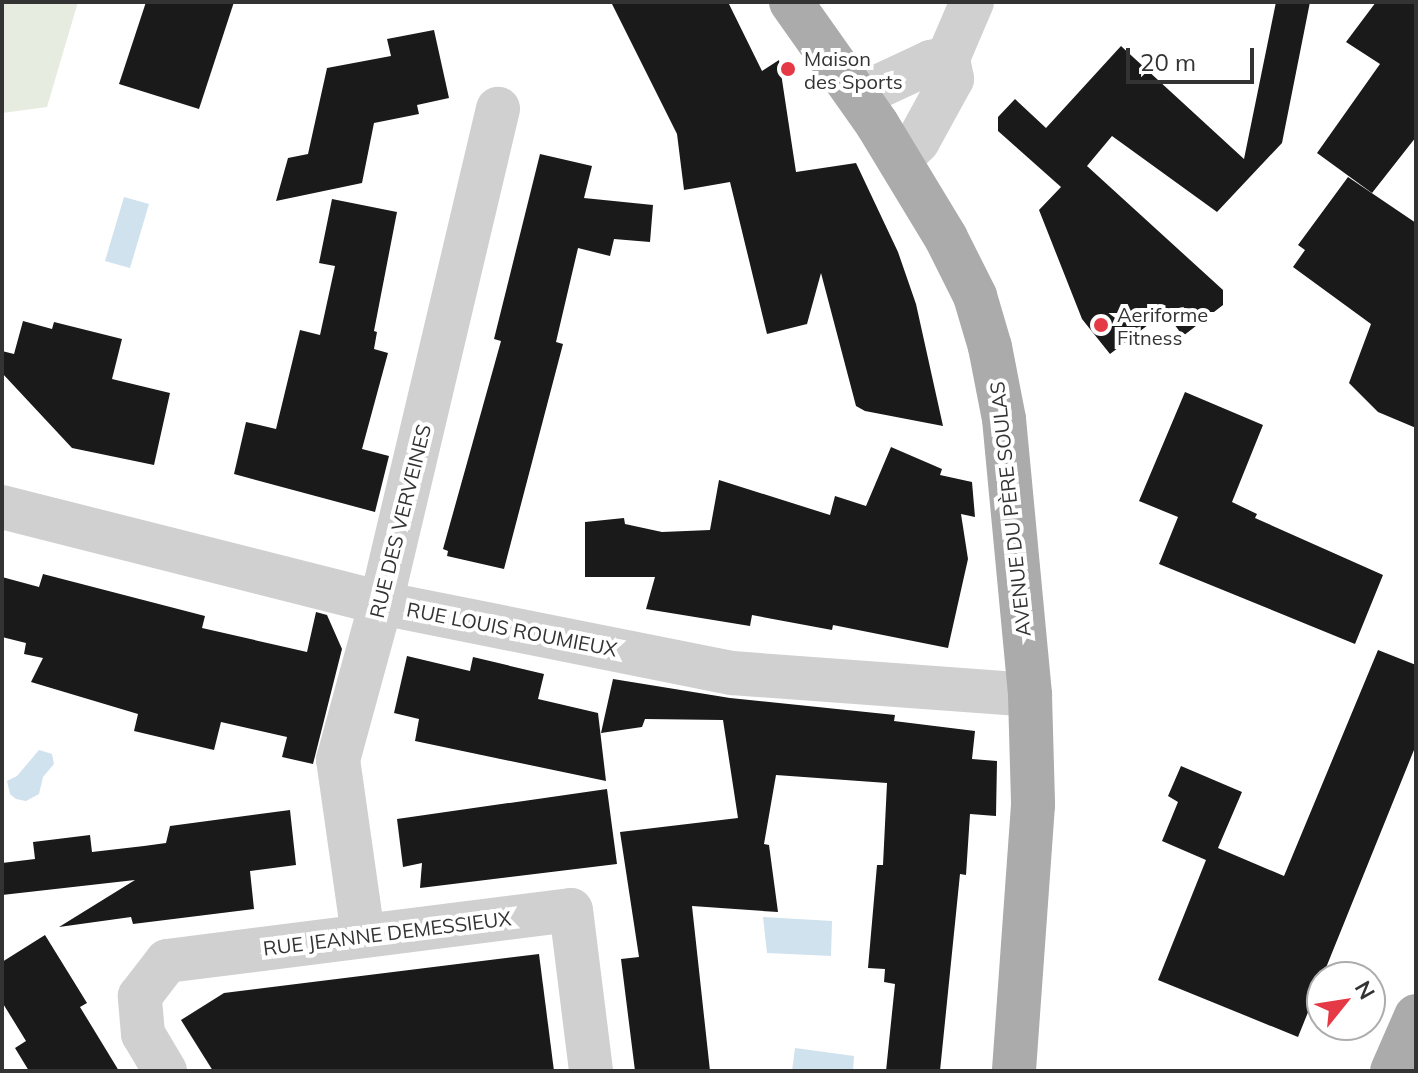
<!DOCTYPE html>
<meta charset="utf-8">
<style>
body{margin:0}
#map{position:relative;width:1418px;height:1073px;overflow:hidden;background:#fff;font-family:Mulish,sans-serif}
div>[style]{position:absolute}
[style*='--x']{left:calc(var(--x)*1px);top:calc(var(--y)*1px);width:calc(var(--w)*1px);rotate:calc(var(--a)*1deg)}
.green>*{inset:0;background:#e6ecdf}
.water>*{inset:0;background:#cfe2ee}
.building>*{inset:0;background:#1a1a1a}
.minor>*{height:44px;margin:-22px;padding:0 22px;transform-origin:22px;border-radius:22px;background:#d0d0d0}
.major>*{height:44px;margin:-22px;padding:0 22px;transform-origin:22px;border-radius:22px;background:#ababab}
.dots>*{width:22px;height:22px;translate:-50% -50%;box-sizing:border-box;border:4px solid #fff;border-radius:50%}
span{translate:-50% -50%;white-space:nowrap;text-align:center;line-height:1.15;-webkit-text-stroke:8px #fff;paint-order:stroke}
.poi-label{font-size:20px;color:#333}
.left{translate:0 -50%;text-align:left}
.street-label{font-size:20px;color:#333}
.frame{position:absolute;inset:0;border:4px solid #333;pointer-events:none}
.north{position:absolute;left:1306px;top:961px;width:80px;height:80px;box-sizing:border-box;background:#fff;border:2px solid #adadad;border-radius:50%;rotate:60deg;font-size:22px;font-weight:700;line-height:32px;text-align:center;color:#333}
.north::after{content:'';display:block;margin:auto;width:28px;height:36px;background:#e63946;clip-path:polygon(50% 0,100% 100%,50% 72%,0 100%)}
.scale{position:absolute;left:1126px;top:48px;width:128px;height:36px;box-sizing:border-box;border:4px solid #333;border-top:0;padding-left:10px;font-size:24px;line-height:28px;white-space:nowrap;color:#333;-webkit-text-stroke:6px #fff;paint-order:stroke}
</style>
<div id="map">
<div class="green">
<i style="clip-path:polygon(2px 2px,78px 2px,47px 107px,2px 113px)"></i>
</div>
<div class="water">
<i style="clip-path:polygon(124px 197px,149px 204px,130px 268px,105px 261px)"></i>
<i style="clip-path:polygon(39px 750px,52px 754px,54px 764px,43px 777px,39px 794px,26px 801px,16px 799px,10px 794px,7px 781px,17px 776px)"></i>
<i style="clip-path:polygon(763px 917px,832px 921px,831px 956px,767px 953px)"></i>
<i style="clip-path:polygon(795px 1048px,854px 1056px,853px 1071px,792px 1071px)"></i>
</div>
<div class="building">
<i style="clip-path:polygon(146px 2px,234px 2px,199px 109px,119px 84px)"></i>
<i style="clip-path:polygon(611px 2px,728px 2px,762px 71px,779px 60px,796px 172px,856px 163px,898px 252px,916px 304px,943px 426px,865px 411px,856px 406px,821px 273px,807px 324px,767px 334px,730px 182px,684px 190px,677px 134px)"></i>
<i style="clip-path:polygon(1276px 2px,1310px 2px,1282px 143px,1217px 212px,1112px 136px,1087px 166px,1223px 290px,1223px 305px,1183px 336px,1165px 312px,1110px 354px,1082px 319px,1039px 210px,1061px 187px,998px 131px,998px 117px,1015px 99px,1046px 128px,1121px 46px,1244px 159px)"></i>
<i style="clip-path:polygon(1376px 2px,1416px 2px,1416px 137px,1372px 193px,1317px 153px,1380px 64px,1346px 42px)"></i>
<i style="clip-path:polygon(434px 30px,449px 98px,417px 105px,419px 114px,374px 123px,362px 183px,276px 201px,288px 158px,308px 154px,327px 68px,391px 56px,387px 39px)"></i>
<i style="clip-path:polygon(540px 154px,592px 166px,584px 198px,653px 205px,650px 242px,614px 239px,610px 256px,578px 248px,556px 342px,563px 344px,504px 569px,447px 556px,448px 551px,443px 549px,501px 341px,494px 339px)"></i>
<i style="clip-path:polygon(1348px 177px,1416px 223px,1416px 428px,1378px 412px,1349px 383px,1371px 324px,1293px 267px,1305px 250px,1298px 245px)"></i>
<i style="clip-path:polygon(332px 199px,397px 212px,374px 331px,377px 332px,374px 349px,388px 353px,362px 449px,389px 456px,375px 512px,234px 474px,246px 422px,276px 429px,300px 330px,320px 335px,335px 266px,319px 263px)"></i>
<i style="clip-path:polygon(23px 321px,52px 329px,54px 322px,122px 339px,112px 379px,170px 393px,154px 465px,72px 448px,2px 373px,2px 351px,14px 354px)"></i>
<i style="clip-path:polygon(1185px 392px,1263px 425px,1232px 502px,1257px 514px,1255px 518px,1383px 575px,1355px 644px,1159px 564px,1178px 517px,1139px 501px)"></i>
<i style="clip-path:polygon(891px 447px,942px 469px,940px 475px,972px 482px,975px 517px,961px 514px,968px 559px,948px 648px,833px 625px,832px 630px,752px 615px,750px 626px,646px 609px,655px 577px,585px 577px,585px 522px,624px 518px,625px 524px,662px 532px,710px 530px,719px 480px,830px 515px,835px 496px,866px 506px)"></i>
<i style="clip-path:polygon(43px 574px,205px 616px,202px 628px,307px 652px,316px 612px,327px 615px,342px 649px,313px 764px,282px 757px,287px 737px,221px 722px,214px 750px,134px 731px,138px 714px,31px 682px,43px 658px,24px 654px,26px 643px,2px 637px,2px 577px,39px 587px)"></i>
<i style="clip-path:polygon(1378px 650px,1416px 665px,1416px 745px,1298px 1037px,1158px 980px,1206px 860px,1162px 841px,1178px 802px,1168px 796px,1181px 766px,1242px 792px,1218px 848px,1284px 876px)"></i>
<i style="clip-path:polygon(407px 656px,470px 671px,473px 657px,544px 674px,538px 699px,598px 713px,606px 781px,415px 741px,419px 719px,394px 713px)"></i>
<i style="clip-path:polygon(613px 679px,730px 698px,895px 715px,894px 721px,975px 731px,972px 759px,997px 761px,996px 816px,970px 814px,966px 875px,960px 874px,940px 1071px,886px 1071px,895px 984px,884px 982px,885px 969px,868px 968px,877px 865px,883px 865px,887px 783px,776px 775px,764px 844px,769px 845px,778px 912px,692px 906px,710px 1071px,635px 1071px,621px 959px,639px 957px,620px 832px,738px 818px,723px 720px,645px 719px,642px 727px,601px 733px)"></i>
<i style="clip-path:polygon(607px 789px,617px 864px,420px 888px,422px 863px,403px 867px,397px 819px)"></i>
<i style="clip-path:polygon(290px 810px,296px 865px,250px 871px,254px 909px,133px 924px,131px 917px,59px 927px,135px 880px,2px 895px,2px 863px,35px 859px,33px 842px,90px 835px,92px 852px,144px 846px,166px 843px,170px 826px)"></i>
<i style="clip-path:polygon(45px 935px,87px 1003px,80px 1007px,119px 1071px,29px 1071px,15px 1048px,26px 1041px,2px 1002px,2px 962px)"></i>
<i style="clip-path:polygon(539px 954px,554px 1071px,213px 1071px,181px 1020px,224px 993px)"></i>
</div>
<div class="minor">
<i style="--x:858;--y:96;--w:81;--a:-25"></i>
<i style="--x:931;--y:62;--w:17;--a:-13"></i>
<i style="--x:900;--y:159;--w:25;--a:-45"></i>
<i style="--x:918;--y:141;--w:71;--a:-61.3"></i>
<i style="--x:952;--y:79;--w:21;--a:-101"></i>
<i style="--x:948;--y:58;--w:61;--a:-66.8"></i>
<i style="--x:2;--y:507;--w:391;--a:14.2"></i>
<i style="--x:381;--y:603;--w:358;--a:11.3"></i>
<i style="--x:732;--y:673;--w:299;--a:4.2"></i>
<i style="--x:363;--y:935;--w:177;--a:-98.1"></i>
<i style="--x:338;--y:760;--w:163;--a:-74.7"></i>
<i style="--x:381;--y:603;--w:508;--a:-76.68"></i>
<i style="--x:165;--y:1071;--w:43;--a:-120.7"></i>
<i style="--x:143;--y:1034;--w:38;--a:-95"></i>
<i style="--x:140;--y:996;--w:44;--a:-52.4"></i>
<i style="--x:167;--y:961;--w:407;--a:-7.2"></i>
<i style="--x:571;--y:910;--w:162;--a:82.9"></i>
</div>
<div class="major">
<i style="--x:791;--y:2;--w:149;--a:54.8"></i>
<i style="--x:877;--y:124;--w:133;--a:58.8"></i>
<i style="--x:946;--y:238;--w:65;--a:63.4"></i>
<i style="--x:975;--y:296;--w:53;--a:73.6"></i>
<i style="--x:990;--y:347;--w:73;--a:79"></i>
<i style="--x:1004;--y:419;--w:277;--a:84.6"></i>
<i style="--x:1030;--y:695;--w:110;--a:88.4"></i>
<i style="--x:1033;--y:805;--w:267;--a:94.1"></i>
<i style="--x:1392;--y:1071;--w:60;--a:-66.4"></i>
</div>
<div class="dots">
<i style="left:788px;top:69px;background:#e63946"></i>
<i style="left:1101px;top:325px;background:#e63946"></i>
</div>
<div class="poi-label">
<span class="left" style="left:804px;top:70px">Maison<br>des Sports</span>
<span class="left" style="left:1117px;top:326px">Aeriforme<br>Fitness</span>
</div>
<div class="street-label">
<span style="left:1010px;top:509px;rotate:-96deg">AVENUE DU PÈRE SOULAS</span>
<span style="left:400px;top:521px;rotate:-76deg">RUE DES VERVEINES</span>
<span style="left:512px;top:629px;rotate:11deg">RUE LOUIS ROUMIEUX</span>
<span style="left:387px;top:933px;rotate:-7deg">RUE JEANNE DEMESSIEUX</span>
</div>
<div class="frame"></div>
<div class="north">N</div>
<div class="scale">20 m</div>
</div>
